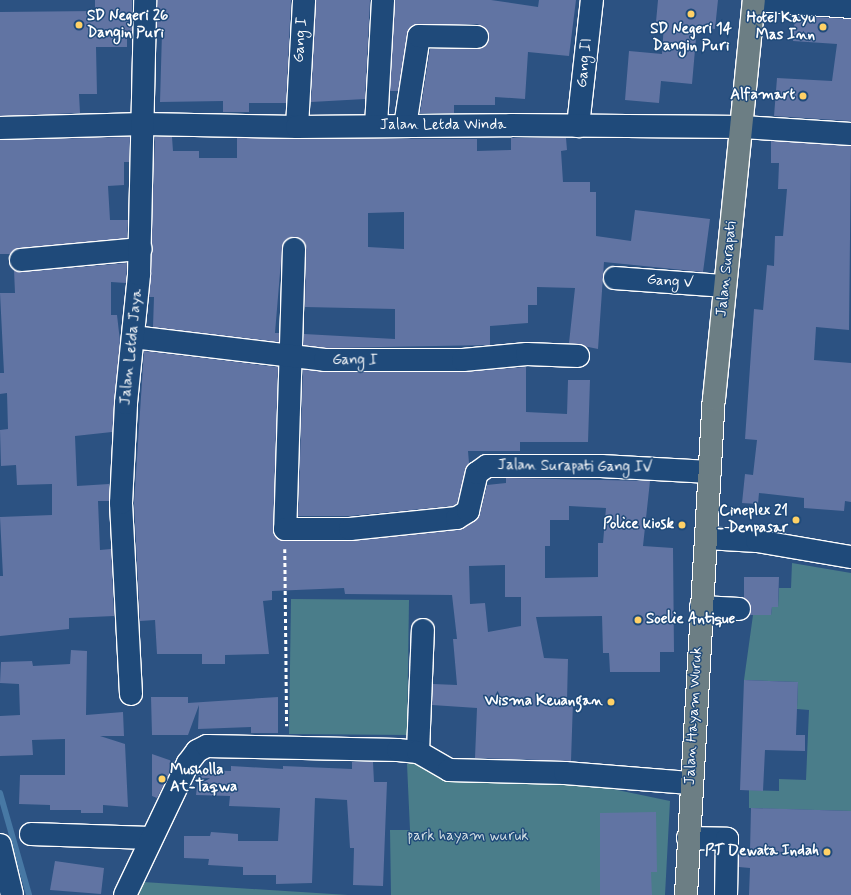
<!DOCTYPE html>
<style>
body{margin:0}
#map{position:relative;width:851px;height:895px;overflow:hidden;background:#2c5282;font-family:Mynerve,sans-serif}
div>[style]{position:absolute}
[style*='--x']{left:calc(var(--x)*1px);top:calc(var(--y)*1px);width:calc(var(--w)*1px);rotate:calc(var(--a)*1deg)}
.green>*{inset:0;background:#4a7d8a}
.stream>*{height:6px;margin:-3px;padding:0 3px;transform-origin:3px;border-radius:3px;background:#4778a4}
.building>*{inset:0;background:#6174a3}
.path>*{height:2.5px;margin-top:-1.25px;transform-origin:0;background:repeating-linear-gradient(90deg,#fff 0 4px,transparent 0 7px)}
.roads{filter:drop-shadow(1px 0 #fff) drop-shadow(-1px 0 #fff) drop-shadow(0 1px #fff) drop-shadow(0 -1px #fff)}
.minor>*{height:22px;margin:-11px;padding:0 11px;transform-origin:11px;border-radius:11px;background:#1f4a7a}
.major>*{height:22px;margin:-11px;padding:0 11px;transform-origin:11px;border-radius:11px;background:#6c7e84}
.dots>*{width:11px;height:11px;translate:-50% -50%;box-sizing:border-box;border:2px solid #1f4a7a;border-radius:50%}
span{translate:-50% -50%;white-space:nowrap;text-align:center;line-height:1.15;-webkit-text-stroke:3px #1f4a7a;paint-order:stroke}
.poi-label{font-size:15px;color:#fff;font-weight:700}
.left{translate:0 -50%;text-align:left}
.right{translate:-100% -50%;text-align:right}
.street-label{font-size:15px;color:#fff}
.park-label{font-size:15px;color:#d2dee2}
</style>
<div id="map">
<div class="green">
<i style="clip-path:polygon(792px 563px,851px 573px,851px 811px,749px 808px,749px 790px,779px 791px,779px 779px,806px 780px,809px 710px,797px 709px,798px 682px,744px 680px,753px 615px,771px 615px,772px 607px,778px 607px,779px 588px,791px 588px)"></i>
<i style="clip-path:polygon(291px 599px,409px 600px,407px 735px,289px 734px)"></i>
<i style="clip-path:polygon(424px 763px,446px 778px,603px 787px,670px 801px,665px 895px,391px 895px,390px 830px,410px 830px,407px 764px)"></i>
<i style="clip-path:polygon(143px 882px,348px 895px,137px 895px)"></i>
</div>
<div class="stream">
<i style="--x:0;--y:793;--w:106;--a:74.1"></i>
</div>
<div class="building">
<i style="clip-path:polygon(95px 0,132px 0,132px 31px,127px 31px,127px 47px,96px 47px,97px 94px,79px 94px,80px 113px,0 116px,0 12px,95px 11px)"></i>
<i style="clip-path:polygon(157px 0,291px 0,286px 103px,249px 103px,249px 112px,223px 112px,223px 101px,160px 102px,162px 32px,157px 32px)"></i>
<i style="clip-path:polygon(316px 0,370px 0,365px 99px,311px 102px)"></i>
<i style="clip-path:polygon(395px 0,491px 0,538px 7px,539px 0,576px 0,569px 56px,528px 52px,525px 99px,495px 97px,495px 105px,454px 105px,454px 113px,420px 113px,430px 49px,477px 49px,487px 44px,489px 37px,484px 27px,477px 24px,413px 25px,407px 34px,398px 91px,390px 91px)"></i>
<i style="clip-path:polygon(658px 0,718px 0,715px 29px,697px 27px,692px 84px,661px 81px,659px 103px,625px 100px,629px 51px,662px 54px,664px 23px,656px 22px)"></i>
<i style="clip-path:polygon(795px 16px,851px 19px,851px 121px,774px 116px,777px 78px,832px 81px,837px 44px,793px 41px)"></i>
<i style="clip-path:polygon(130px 137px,129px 162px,124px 162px,124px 185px,108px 186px,110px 220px,128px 220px,127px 238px,20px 248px,11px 254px,0 254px,0 140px)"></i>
<i style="clip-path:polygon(evenodd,155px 137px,172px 137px,173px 151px,199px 151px,199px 158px,237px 158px,237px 138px,477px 139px,477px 151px,511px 150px,511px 138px,566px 138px,567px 150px,561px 151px,563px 182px,590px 182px,590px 192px,596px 192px,596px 236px,631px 241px,635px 210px,710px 219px,703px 272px,604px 262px,598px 349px,569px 343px,575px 288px,537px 287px,537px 305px,528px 305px,528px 323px,490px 326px,490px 345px,326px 348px,303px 345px,304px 334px,395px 339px,395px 309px,305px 307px,306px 249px,301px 239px,294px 237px,284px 242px,282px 249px,275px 333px,279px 333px,279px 342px,153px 327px,154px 297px,149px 297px,155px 137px,404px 212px,404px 249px,368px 247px,368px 213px,404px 212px)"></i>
<i style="clip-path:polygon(771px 141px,851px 146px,849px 330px,816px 327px,814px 360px,851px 363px,851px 502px,845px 501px,844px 511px,804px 508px,804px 498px,759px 493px,758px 504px,742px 503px,745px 474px,753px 475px,757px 440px,745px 439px,754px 309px,763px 310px,767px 265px,774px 266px,775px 236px,783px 236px,787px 189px,778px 189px,779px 163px,771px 163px)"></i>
<i style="clip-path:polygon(127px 263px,126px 283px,111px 282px,111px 315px,117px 315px,120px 341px,112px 432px,75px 436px,77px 486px,109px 484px,109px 501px,98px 501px,100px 550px,111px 549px,114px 616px,69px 618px,69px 629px,0 636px,0 576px,3px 576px,0 517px,52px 515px,52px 484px,17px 485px,16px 465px,1px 466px,0 430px,8px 429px,7px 393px,0 394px,0 373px,4px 373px,0 293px,15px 293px,14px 270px,22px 272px)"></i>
<i style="clip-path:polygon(evenodd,144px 351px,278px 367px,273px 529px,274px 535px,285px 541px,351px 541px,459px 530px,480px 514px,487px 485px,506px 483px,506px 478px,650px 481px,643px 546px,673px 548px,674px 652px,660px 652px,660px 672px,610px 672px,609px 653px,603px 653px,602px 616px,536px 617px,544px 658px,568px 659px,567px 701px,573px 701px,571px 761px,475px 758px,477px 708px,432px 705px,433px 684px,457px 685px,453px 639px,457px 639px,452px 595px,345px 594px,344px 588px,272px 591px,272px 600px,263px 601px,269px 654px,225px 655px,225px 664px,202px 664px,202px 654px,157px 654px,155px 620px,140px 621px,134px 503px,144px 351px,569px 506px,606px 508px,603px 543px,598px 543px,598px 577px,545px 578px,545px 546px,550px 546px,550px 520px,569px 520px,569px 506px,144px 351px,505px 565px,505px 597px,521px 597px,521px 626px,488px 632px,485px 603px,470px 604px,469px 566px,505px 565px)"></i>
<i style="clip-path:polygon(526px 367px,526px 412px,567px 414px,568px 380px,590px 380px,588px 442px,520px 442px,520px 451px,468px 451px,469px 463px,457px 503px,453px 506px,349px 516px,298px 516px,303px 370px,463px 372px)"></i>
<i style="clip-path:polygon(744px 577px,779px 577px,778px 607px,772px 607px,771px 615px,750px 615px,750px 604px,744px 598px)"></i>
<i style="clip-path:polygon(71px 650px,87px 651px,86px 715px,123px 712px,124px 736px,100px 736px,125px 744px,128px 807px,103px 805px,103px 813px,81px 813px,81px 810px,50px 810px,50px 805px,19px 804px,20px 775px,65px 775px,65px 739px,32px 740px,33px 755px,0 756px,0 716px,20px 715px,19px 684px,0 683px,1px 662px,32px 661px,33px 666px,70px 664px)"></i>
<i style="clip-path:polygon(744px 680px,798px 682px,796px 735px,805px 735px,805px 751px,765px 750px,763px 791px,740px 790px)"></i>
<i style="clip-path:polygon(151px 697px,188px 697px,188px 703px,278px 697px,278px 733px,251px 733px,251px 727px,198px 729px,199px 705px,188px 735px,152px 735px)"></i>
<i style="clip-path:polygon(152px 754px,175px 762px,157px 798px,152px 796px)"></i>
<i style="clip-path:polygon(352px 762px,373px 762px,374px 782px,387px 782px,383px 886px,353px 885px,354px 848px,350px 848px,347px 800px,315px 798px,312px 883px,276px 884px,276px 875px,243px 875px,243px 867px,208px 865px,209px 859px,184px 858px,184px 836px,210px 836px,211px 832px,238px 834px,238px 841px,278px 841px,280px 808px,229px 806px,230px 796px,196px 795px,199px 770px,231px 771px,231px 766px,283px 769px,283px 766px,352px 769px)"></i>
<i style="clip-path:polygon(751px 808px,851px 811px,851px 895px,749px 895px,750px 868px,739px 867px,739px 851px,750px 851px)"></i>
<i style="clip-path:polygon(656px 812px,657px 872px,651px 872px,652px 895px,600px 895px,600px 813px)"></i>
<i style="clip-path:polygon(55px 861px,104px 868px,101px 894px,50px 890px)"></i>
</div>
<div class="path">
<i style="--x:285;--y:549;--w:177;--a:89.4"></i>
</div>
<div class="roads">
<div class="minor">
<i style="--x:754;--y:0;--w:97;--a:4.1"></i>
<i style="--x:376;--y:126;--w:126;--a:-86.8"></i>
<i style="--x:405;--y:126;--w:91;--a:-81.2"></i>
<i style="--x:419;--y:36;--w:58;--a:1"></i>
<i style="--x:578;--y:126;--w:127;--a:-83.7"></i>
<i style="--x:297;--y:127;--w:127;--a:-86.8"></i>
<i style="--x:0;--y:128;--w:143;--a:-1.6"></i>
<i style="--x:143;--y:124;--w:154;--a:1.1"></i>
<i style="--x:297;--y:127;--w:214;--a:-0.5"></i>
<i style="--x:511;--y:125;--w:232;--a:0.5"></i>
<i style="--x:743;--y:127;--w:108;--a:3.7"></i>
<i style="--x:294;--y:249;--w:280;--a:91.8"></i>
<i style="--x:285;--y:529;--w:65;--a:0"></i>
<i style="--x:350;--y:529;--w:108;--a:-5.9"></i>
<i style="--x:457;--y:518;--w:13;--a:-32"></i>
<i style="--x:468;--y:511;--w:39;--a:-77"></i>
<i style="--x:477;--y:473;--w:12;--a:-35"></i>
<i style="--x:487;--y:466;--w:114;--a:0"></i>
<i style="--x:601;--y:466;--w:109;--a:3.2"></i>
<i style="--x:21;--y:260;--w:120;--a:-5.3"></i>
<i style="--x:615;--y:278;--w:110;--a:4.2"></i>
<i style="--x:133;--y:337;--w:193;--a:6.8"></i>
<i style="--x:325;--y:360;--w:138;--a:0"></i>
<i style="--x:463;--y:360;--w:64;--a:-5.4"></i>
<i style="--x:527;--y:354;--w:51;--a:2.2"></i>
<i style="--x:706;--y:538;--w:51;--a:3.4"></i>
<i style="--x:757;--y:541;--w:95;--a:9.7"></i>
<i style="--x:701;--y:607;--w:38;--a:3"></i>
<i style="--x:131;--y:694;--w:191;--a:-93"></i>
<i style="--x:121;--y:503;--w:100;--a:-87.1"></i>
<i style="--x:126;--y:403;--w:130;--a:-84.2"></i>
<i style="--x:139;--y:274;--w:274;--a:-88.7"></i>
<i style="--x:418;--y:752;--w:122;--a:-87.7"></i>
<i style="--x:31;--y:834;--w:119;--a:1.9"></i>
<i style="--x:688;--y:838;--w:39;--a:1"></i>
<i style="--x:727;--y:839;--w:56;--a:91"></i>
<i style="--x:0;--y:845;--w:51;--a:76.5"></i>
<i style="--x:125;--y:895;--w:146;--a:-64.5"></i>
<i style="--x:188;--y:763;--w:15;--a:-53"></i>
<i style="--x:197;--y:751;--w:11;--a:-27"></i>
<i style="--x:207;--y:746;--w:191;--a:1.2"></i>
<i style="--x:398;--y:750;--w:20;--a:6"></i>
<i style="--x:418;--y:752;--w:36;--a:30"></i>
<i style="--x:449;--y:770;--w:116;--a:1.5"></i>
<i style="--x:565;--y:773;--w:125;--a:4.6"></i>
</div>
<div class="major">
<i style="--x:686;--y:895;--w:497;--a:-86.8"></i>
<i style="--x:714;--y:399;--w:401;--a:-84.3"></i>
</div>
</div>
<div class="dots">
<i style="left:691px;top:14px;background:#ffd166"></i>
<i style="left:79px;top:25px;background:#ffd166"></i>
<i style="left:823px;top:27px;background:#ffd166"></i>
<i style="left:803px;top:96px;background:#ffd166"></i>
<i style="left:796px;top:520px;background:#ffd166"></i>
<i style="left:682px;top:525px;background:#ffd166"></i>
<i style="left:638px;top:620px;background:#ffd166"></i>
<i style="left:611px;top:702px;background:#ffd166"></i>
<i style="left:162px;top:779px;background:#ffd166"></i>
<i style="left:827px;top:852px;background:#ffd166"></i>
</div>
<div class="poi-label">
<span class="left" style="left:87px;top:25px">SD Negeri 26<br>Dangin Puri</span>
<span class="right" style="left:815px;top:27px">Hotel Kayu<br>Mas Inn</span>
<span style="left:691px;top:38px">SD Negeri 14<br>Dangin Puri</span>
<span class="right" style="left:795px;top:96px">Alfamart</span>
<span class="right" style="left:788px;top:520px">Cineplex 21<br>- Denpasar</span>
<span class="right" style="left:674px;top:525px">Police kiosk</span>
<span class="left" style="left:646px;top:620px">Soelie Antique</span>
<span class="right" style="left:603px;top:702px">Wisma Keuangan</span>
<span class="left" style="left:170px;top:779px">Musholla<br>At-Taqwa</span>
<span class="right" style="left:819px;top:852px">PT Dewata Indah</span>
</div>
<div class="street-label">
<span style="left:301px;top:40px;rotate:-85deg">Gang I</span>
<span style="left:585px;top:63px;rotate:-84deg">Gang II</span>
<span style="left:443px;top:126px">Jalan Letda Winda</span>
<span style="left:727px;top:269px;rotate:-84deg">Jalan Surapati</span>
<span style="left:670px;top:282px;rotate:5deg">Gang V</span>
<span style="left:132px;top:347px;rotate:-84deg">Jalan Letda Jaya</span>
<span style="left:355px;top:361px;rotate:1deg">Gang I</span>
<span style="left:575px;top:467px;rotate:1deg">Jalan Surapati Gang IV</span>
<span style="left:694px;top:716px;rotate:-87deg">Jalan Hayam Wuruk</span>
</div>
<div class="park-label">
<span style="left:468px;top:837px">park hayam wuruk</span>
</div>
</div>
